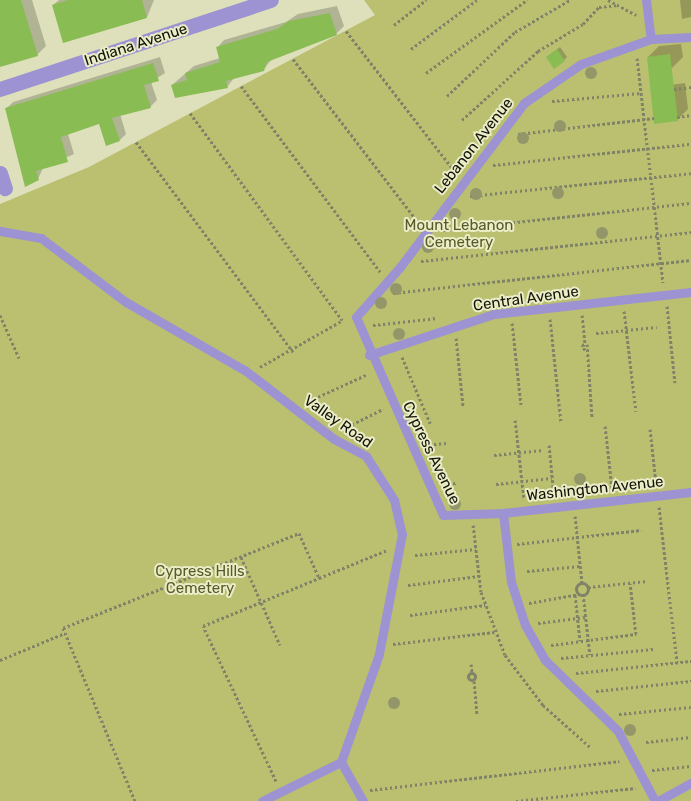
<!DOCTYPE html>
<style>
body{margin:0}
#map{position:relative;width:691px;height:801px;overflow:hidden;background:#dde0ba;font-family:Rubik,sans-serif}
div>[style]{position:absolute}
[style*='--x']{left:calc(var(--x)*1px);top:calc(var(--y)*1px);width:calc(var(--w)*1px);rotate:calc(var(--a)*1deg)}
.green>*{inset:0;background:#bbbf70}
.shadow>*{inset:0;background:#0003}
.building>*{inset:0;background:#89bd54}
.path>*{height:3px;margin-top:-1.5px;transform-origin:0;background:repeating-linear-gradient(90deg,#818368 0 2.5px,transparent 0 5px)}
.path>.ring{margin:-1.5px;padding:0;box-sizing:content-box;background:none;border:3px solid #818368;border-radius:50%}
.lane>*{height:9px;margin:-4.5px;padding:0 4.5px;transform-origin:4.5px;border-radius:4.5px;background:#9d93d3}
.street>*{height:15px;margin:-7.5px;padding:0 7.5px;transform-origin:7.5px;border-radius:7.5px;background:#9d93d3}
.trees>*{width:12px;height:12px;margin:-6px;border-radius:50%;background:#939669}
span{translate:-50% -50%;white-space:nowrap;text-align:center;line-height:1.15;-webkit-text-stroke:4px #eaedc7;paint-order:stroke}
.street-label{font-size:15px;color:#131407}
.park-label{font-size:15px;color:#575927}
</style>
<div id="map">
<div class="green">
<i style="clip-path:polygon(364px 0,691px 0,691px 801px,0 801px,0 204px,89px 167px,375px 15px)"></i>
</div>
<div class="shadow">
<i style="clip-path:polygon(0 0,32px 0,46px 46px,37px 55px,0 66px)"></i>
<i style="clip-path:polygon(59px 0,154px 0,147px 17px,53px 5px)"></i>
<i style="clip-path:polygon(680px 0,691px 0,691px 17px,682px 19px)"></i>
<i style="clip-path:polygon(337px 6px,344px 26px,336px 34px,272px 59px,263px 70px,234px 78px,227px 87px,172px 85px,194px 66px,220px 58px,217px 48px,224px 40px,286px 22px,298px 14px)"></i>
<i style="clip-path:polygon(681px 44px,683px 57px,672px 68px,648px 57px,659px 46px)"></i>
<i style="clip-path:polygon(560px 47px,567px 57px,564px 60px,547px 57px)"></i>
<i style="clip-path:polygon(160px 57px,165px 73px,151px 82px,157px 100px,150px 107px,120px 114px,126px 134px,120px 140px,100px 122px,68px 134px,74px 154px,43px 168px,38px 179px,6px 109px,13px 102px)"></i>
<i style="clip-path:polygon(685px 83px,688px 109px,677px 120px,664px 86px)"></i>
</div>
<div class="building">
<i style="clip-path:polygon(0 0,21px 0,38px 56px,0 67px)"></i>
<i style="clip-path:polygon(68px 0,142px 0,147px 18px,63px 43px,52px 5px)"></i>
<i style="clip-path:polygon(330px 13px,337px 35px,267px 62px,264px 71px,226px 81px,228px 88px,175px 98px,171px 85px,187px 80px,185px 73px,220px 62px,216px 47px,277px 29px,289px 21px)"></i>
<i style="clip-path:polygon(557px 49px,565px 61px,554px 69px,546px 57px)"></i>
<i style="clip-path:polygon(670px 54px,678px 121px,654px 124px,647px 57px)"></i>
<i style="clip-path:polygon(153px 63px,159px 81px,144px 85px,151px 108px,112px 118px,120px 141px,106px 146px,99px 124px,61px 137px,68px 162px,36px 171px,39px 180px,25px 187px,5px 108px)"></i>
</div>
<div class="path">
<i style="--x:608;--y:0;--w:32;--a:28"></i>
<i style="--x:394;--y:25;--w:41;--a:-38"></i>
<i style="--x:346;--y:31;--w:180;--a:52.2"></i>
<i style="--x:411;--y:49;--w:82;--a:-36.6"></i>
<i style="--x:637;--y:58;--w:226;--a:83.4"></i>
<i style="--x:293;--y:59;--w:207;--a:52.5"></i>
<i style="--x:426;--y:73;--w:125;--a:-35.9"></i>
<i style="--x:241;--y:86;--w:232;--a:53.2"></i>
<i style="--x:674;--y:89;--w:17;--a:-7"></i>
<i style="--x:447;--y:96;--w:93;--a:-43.3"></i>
<i style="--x:515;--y:32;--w:64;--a:-30.2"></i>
<i style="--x:552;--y:101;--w:89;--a:-5.1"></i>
<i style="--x:190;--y:113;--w:257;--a:53.7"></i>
<i style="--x:677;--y:117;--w:14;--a:-8"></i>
<i style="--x:462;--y:120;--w:103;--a:-42.2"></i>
<i style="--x:538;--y:51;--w:52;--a:-31"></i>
<i style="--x:583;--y:24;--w:23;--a:-47"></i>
<i style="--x:599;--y:7;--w:18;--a:-6"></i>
<i style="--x:518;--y:134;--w:137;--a:-6.7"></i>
<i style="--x:136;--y:142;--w:262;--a:53.2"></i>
<i style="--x:493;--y:165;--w:199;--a:-6.1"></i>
<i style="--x:470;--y:196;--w:222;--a:-5.9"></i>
<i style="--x:443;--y:230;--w:249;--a:-6.2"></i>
<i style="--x:421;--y:261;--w:272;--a:-6.1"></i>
<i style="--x:393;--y:293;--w:300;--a:-6.3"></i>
<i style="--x:667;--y:306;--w:77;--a:84.1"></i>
<i style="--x:624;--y:311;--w:101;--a:83.2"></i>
<i style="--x:0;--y:315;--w:47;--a:66.2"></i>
<i style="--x:582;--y:315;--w:30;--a:84"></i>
<i style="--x:550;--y:319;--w:104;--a:83.9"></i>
<i style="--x:512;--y:323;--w:82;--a:83.7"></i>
<i style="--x:373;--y:325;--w:65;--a:-6.1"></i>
<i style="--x:596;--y:333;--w:61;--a:-5.6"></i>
<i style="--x:456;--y:338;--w:68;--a:84.1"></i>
<i style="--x:585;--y:350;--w:6;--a:-121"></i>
<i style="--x:582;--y:345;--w:5;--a:-11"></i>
<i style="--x:587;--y:344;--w:73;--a:86.1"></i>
<i style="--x:402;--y:357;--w:72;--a:67"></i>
<i style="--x:260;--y:367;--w:95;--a:-29.5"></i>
<i style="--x:309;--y:401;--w:65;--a:-24.6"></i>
<i style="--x:515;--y:420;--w:80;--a:83.5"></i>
<i style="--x:605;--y:426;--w:62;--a:83.6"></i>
<i style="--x:343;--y:429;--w:45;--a:-26.6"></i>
<i style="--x:650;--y:429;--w:54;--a:83.7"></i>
<i style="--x:424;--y:445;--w:22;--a:-5"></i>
<i style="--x:549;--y:445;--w:52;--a:84.5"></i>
<i style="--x:494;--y:455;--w:49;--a:-5.8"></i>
<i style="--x:443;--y:484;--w:13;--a:-4"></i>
<i style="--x:496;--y:484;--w:56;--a:-6.1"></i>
<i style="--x:659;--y:507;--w:156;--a:83.4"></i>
<i style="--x:575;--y:516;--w:67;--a:84"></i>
<i style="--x:473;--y:525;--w:67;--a:83.2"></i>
<i style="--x:481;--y:592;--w:67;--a:69.1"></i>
<i style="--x:505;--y:655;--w:63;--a:52.8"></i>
<i style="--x:543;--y:705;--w:64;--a:41.9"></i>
<i style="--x:517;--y:544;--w:125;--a:-6.4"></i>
<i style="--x:415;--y:555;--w:61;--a:-5.6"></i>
<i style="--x:241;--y:557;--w:96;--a:66.1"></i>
<i style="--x:527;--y:571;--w:53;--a:-5.4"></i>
<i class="ring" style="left:576px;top:583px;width:9px;height:9px"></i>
<i style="--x:408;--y:585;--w:72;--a:-7.2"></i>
<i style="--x:588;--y:587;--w:59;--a:-5.8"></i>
<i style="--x:583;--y:594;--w:61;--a:83.5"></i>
<i style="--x:575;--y:595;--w:46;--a:83.8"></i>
<i style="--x:529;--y:603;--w:52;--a:-10"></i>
<i style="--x:410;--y:615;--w:76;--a:-7.6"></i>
<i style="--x:538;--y:623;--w:48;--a:-7.1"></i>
<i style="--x:393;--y:644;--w:102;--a:-6.8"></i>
<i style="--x:551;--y:645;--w:86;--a:-7.4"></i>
<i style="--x:636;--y:634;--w:51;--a:-96.7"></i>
<i style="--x:561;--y:658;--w:93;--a:-5.5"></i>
<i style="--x:0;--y:660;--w:70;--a:-22.6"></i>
<i style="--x:471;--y:664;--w:10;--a:84"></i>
<i style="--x:576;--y:673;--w:116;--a:-6"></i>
<i class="ring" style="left:468.5px;top:673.5px;width:4px;height:4px"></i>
<i style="--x:474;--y:681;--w:34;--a:85"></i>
<i style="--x:596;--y:691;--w:96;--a:-6"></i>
<i style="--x:619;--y:714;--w:72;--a:-5.6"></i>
<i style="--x:646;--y:742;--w:45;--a:-6.3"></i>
<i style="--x:652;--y:770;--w:39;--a:-6"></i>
<i style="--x:276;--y:781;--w:171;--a:-115.2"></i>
<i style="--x:203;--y:626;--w:126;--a:-22.5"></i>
<i style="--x:370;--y:790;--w:251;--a:-6.6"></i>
<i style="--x:135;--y:801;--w:187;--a:-112.6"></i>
<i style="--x:63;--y:628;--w:254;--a:-21.9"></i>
<i style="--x:299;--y:533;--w:49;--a:66"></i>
<i style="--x:319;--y:578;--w:74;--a:-22.4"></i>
<i style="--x:516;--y:801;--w:120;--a:-6.2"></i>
</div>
<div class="lane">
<i style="--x:646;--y:0;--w:39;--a:83"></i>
<i style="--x:0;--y:231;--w:42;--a:9.7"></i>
<i style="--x:41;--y:238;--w:106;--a:37"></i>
<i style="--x:126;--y:302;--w:138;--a:29.9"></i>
<i style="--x:246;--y:371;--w:111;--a:37.7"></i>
<i style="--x:334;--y:439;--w:36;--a:28"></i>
<i style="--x:366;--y:456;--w:52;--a:57.5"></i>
<i style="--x:394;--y:500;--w:35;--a:77"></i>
<i style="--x:402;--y:534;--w:122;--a:100.9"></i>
<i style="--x:379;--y:654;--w:114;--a:109.4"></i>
<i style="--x:341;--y:762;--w:45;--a:60.6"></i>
<i style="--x:369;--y:355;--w:132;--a:-18.2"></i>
<i style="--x:494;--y:314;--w:198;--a:-6.4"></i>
<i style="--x:503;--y:513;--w:189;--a:-6.4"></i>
<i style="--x:262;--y:801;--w:88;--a:-26.3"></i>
<i style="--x:655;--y:801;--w:79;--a:-117.9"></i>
<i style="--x:618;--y:731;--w:102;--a:-135.8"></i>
<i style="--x:545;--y:660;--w:40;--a:-119.7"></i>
<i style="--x:525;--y:625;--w:45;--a:-108"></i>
<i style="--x:511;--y:582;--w:69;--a:-96.6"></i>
<i style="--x:503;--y:513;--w:60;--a:178.1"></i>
<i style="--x:443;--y:515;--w:216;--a:-113.7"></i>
<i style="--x:356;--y:317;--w:67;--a:-48.7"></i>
<i style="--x:400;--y:267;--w:206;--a:-52.9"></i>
<i style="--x:524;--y:103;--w:69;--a:-34.4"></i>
<i style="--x:581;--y:64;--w:74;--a:-19.7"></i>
<i style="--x:651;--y:39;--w:40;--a:-2.9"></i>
<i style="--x:658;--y:801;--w:38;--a:-29"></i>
</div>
<div class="street">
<i style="--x:0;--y:89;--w:285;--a:-18.2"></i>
<i style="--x:0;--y:173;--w:16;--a:72"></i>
</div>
<div class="trees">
<i style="left:591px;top:73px"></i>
<i style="left:560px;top:126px"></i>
<i style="left:523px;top:138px"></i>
<i style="left:558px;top:193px"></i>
<i style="left:476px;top:194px"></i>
<i style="left:455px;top:214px"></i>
<i style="left:602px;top:233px"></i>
<i style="left:428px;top:247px"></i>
<i style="left:396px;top:289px"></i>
<i style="left:381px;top:303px"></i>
<i style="left:399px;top:334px"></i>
<i style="left:580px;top:479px"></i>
<i style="left:455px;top:504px"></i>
<i style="left:394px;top:703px"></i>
<i style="left:630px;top:730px"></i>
</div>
<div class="street-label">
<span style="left:136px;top:45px;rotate:-18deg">Indiana Avenue</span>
<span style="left:474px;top:146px;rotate:-52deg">Lebanon Avenue</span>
<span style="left:526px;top:299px;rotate:-8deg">Central Avenue</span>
<span style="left:338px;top:422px;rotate:35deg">Valley Road</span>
<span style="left:431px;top:453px;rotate:64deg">Cypress Avenue</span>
<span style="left:595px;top:489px;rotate:-6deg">Washington Avenue</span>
</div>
<div class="park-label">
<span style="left:459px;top:234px">Mount Lebanon<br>Cemetery</span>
<span style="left:200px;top:580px">Cypress Hills<br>Cemetery</span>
</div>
</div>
